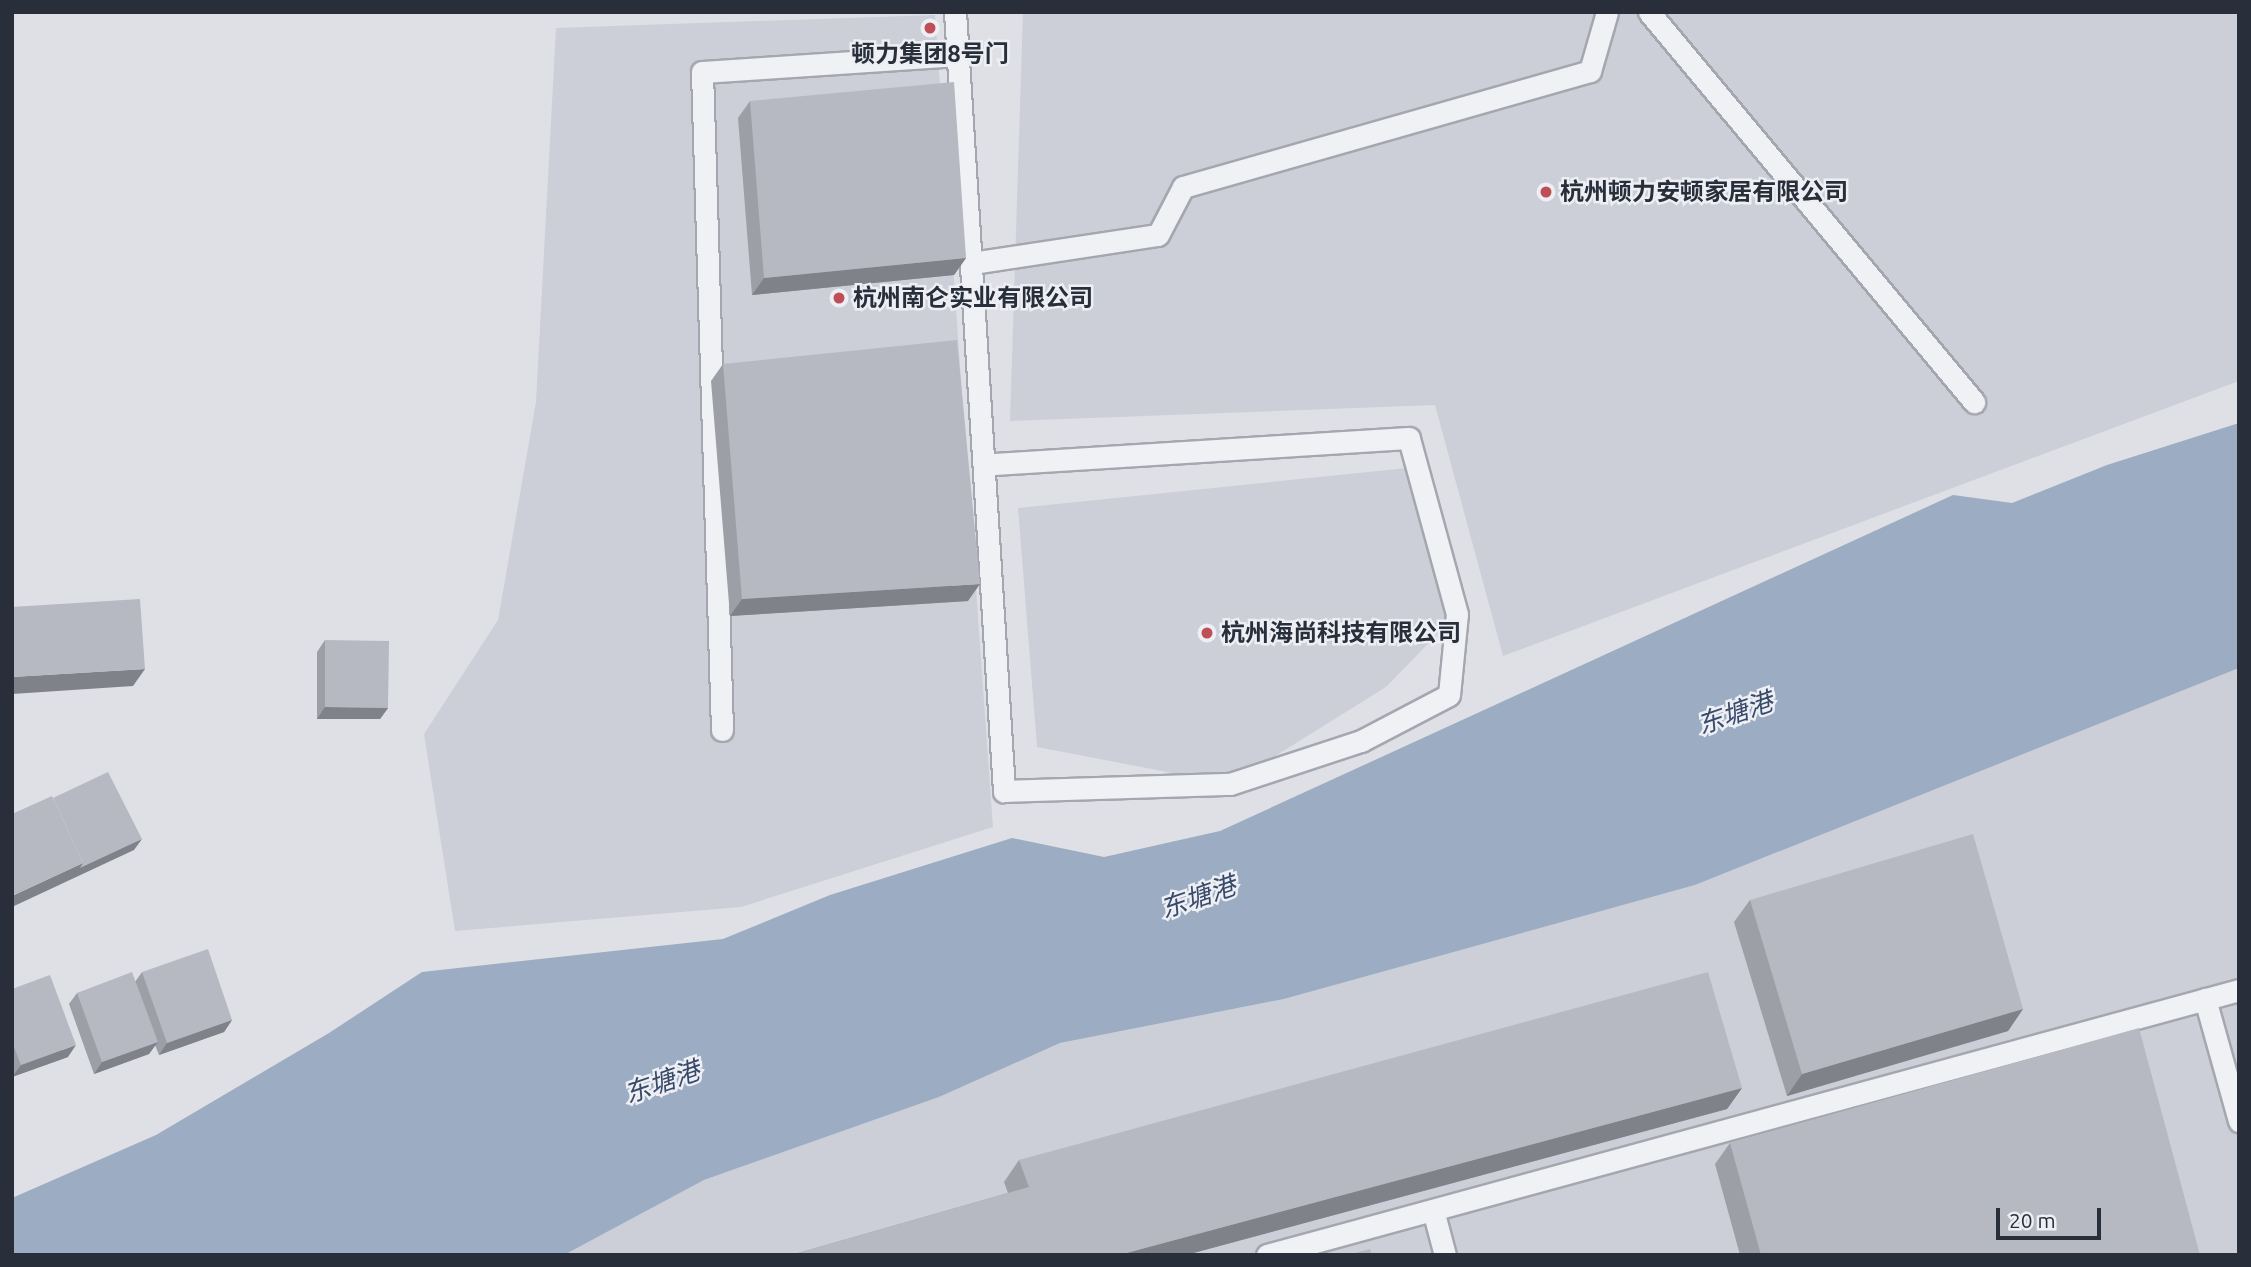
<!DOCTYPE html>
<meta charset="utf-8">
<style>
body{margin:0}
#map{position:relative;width:2251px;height:1267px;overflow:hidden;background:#dee0e6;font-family:Ubuntu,"Noto Sans SC",sans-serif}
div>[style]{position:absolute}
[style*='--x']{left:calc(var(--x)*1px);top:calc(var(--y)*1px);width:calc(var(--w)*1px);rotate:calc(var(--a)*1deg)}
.built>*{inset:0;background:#cccfd7}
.water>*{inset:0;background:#9cacc2}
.roads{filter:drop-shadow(2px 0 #a4a7af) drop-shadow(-2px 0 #a4a7af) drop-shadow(0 2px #a4a7af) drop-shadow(0 -2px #a4a7af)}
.lane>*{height:21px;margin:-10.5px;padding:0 10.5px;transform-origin:10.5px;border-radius:10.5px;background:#f0f1f5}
.wall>*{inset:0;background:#9d9fa7}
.shaded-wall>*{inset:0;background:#7f8288}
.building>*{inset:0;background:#b6b9c2}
.dots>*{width:19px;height:19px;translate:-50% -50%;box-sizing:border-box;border:4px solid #edeff4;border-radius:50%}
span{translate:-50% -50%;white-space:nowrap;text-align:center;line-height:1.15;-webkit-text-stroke:5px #edeff4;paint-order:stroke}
.poi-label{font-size:24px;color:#292e3b;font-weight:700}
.left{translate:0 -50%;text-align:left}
.water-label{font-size:26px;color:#384a6a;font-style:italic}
.frame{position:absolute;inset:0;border:14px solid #292e3b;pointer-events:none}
.scale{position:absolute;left:1996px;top:1208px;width:105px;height:32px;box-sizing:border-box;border:4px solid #292e3b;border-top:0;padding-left:9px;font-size:21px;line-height:24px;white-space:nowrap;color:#292e3b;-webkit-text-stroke:5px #edeff4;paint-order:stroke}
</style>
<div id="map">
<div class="built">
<i style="clip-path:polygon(1023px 12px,2239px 12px,2239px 381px,1503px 656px,1435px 405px,1010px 421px)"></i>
<i style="clip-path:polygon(935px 15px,993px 827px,741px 907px,455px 931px,424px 734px,498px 620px,536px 402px,556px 28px)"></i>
<i style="clip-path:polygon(1417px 467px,1457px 614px,1386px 687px,1230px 784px,1037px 747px,1018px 508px)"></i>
<i style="clip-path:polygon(2239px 668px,2239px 1255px,564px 1255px,704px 1180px,939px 1097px,1060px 1043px,1284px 999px,1695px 885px)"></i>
</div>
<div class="water">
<i style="clip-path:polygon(2239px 423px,2239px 668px,1695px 885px,1284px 999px,1060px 1043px,939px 1097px,704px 1180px,564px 1255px,12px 1255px,12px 1198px,156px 1135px,329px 1033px,422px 972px,723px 939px,830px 895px,1012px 838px,1104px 857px,1220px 831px,1953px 495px,2012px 503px,2107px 465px)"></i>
</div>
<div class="roads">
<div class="lane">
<i style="--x:955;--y:12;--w:781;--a:86.4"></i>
<i style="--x:1004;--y:791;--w:226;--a:-1.8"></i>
<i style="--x:1230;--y:784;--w:138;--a:-18.2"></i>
<i style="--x:1361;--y:741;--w:99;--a:-27.6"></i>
<i style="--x:1449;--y:695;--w:81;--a:-84.4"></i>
<i style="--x:1457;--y:614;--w:182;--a:-105.3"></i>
<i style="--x:1409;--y:438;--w:425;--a:176.4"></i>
<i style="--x:1649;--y:12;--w:508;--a:50.19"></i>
<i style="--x:972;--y:263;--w:188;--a:-8.6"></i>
<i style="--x:1158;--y:235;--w:54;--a:-62.5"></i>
<i style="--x:1183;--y:187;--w:423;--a:-15.9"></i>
<i style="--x:1590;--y:71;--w:61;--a:-73.9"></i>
<i style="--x:722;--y:730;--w:658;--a:-91.74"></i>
<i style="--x:702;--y:72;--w:257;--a:-3.8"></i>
<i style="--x:2205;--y:999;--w:127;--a:74.4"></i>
<i style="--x:1433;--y:1210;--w:47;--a:75.1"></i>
<i style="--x:1267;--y:1255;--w:1007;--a:-15.25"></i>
</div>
</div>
<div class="wall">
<i style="clip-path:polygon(750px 101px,966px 258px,954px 275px,752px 295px,738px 118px)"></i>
<i style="clip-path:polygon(723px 364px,968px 601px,730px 616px,711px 381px)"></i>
<i style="clip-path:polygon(325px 640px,388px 708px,380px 719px,317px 719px,317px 652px)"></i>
<i style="clip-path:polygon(1750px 900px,2023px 1009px,2008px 1031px,1787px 1096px,1734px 922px)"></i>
<i style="clip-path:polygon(142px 972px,232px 1020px,224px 1032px,159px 1055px,155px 1045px,149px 1054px,94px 1074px,69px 1004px,77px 993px,135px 982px)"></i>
<i style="clip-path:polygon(12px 989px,68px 1057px,12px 1077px)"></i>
<i style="clip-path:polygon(1742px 1088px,1727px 1109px,1186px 1255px,791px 1255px,1008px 1193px,1004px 1182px,1019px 1160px)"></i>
<i style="clip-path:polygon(1730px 1143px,2200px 1255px,1740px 1255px,1715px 1164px)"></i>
</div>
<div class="shaded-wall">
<i style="clip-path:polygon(966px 258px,954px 275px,752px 295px,764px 278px)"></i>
<i style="clip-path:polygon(980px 584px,968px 601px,730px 616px,742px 599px)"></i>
<i style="clip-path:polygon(145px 669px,133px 686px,12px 694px,12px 677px)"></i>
<i style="clip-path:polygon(325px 707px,388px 708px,380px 719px,317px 719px)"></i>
<i style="clip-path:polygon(142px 839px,134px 850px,12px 907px,12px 896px,83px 863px)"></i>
<i style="clip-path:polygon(2023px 1009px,2008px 1031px,1787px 1096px,1802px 1074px)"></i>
<i style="clip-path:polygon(232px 1020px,224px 1032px,159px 1055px,167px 1043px)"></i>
<i style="clip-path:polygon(158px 1042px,149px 1054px,94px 1074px,102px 1062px)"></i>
<i style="clip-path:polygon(76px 1045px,68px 1057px,12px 1077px,21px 1065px)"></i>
<i style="clip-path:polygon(1742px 1088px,1727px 1109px,1186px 1255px,1119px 1255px)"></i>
</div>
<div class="building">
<i style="clip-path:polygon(954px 82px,966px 258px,764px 278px,750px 101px)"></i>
<i style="clip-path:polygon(957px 340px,980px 584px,742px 599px,723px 364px)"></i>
<i style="clip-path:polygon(140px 599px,145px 669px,12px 677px,12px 607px)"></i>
<i style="clip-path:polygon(325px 640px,389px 641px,388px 708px,325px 707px)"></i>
<i style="clip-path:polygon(108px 772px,142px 839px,80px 868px,83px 863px,53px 798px)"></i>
<i style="clip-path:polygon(52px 796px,83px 863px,12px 896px,12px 814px)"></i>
<i style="clip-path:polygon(1973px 834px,2023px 1009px,1802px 1074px,1750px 900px)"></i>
<i style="clip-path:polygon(208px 949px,232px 1020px,167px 1043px,142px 972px)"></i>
<i style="clip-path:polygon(132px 972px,158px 1042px,102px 1062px,77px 993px)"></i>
<i style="clip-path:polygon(1708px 972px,1742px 1088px,1119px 1255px,791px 1255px,1029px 1187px,1019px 1160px)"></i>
<i style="clip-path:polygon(50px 975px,76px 1045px,21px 1065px,12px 1042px,12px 989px)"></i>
<i style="clip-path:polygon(2139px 1028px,2200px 1255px,1761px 1255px,1730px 1143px)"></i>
<i style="clip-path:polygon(1370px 1249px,1372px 1255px,1347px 1255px)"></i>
</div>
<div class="dots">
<i style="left:930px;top:28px;background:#bf4f57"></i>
<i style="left:1546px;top:192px;background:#bf4f57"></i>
<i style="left:839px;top:298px;background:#bf4f57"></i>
<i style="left:1207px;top:633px;background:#bf4f57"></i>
</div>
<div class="poi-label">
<span style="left:930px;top:54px">顿力集团8号门</span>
<span class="left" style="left:1560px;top:192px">杭州顿力安顿家居有限公司</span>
<span class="left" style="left:853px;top:298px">杭州南仑实业有限公司</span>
<span class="left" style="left:1221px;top:633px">杭州海尚科技有限公司</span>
</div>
<div class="water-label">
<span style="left:1735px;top:713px;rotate:-19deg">东塘港</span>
<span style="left:1198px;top:897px;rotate:-19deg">东塘港</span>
<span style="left:662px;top:1082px;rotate:-19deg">东塘港</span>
</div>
<div class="frame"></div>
<div class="scale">20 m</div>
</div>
